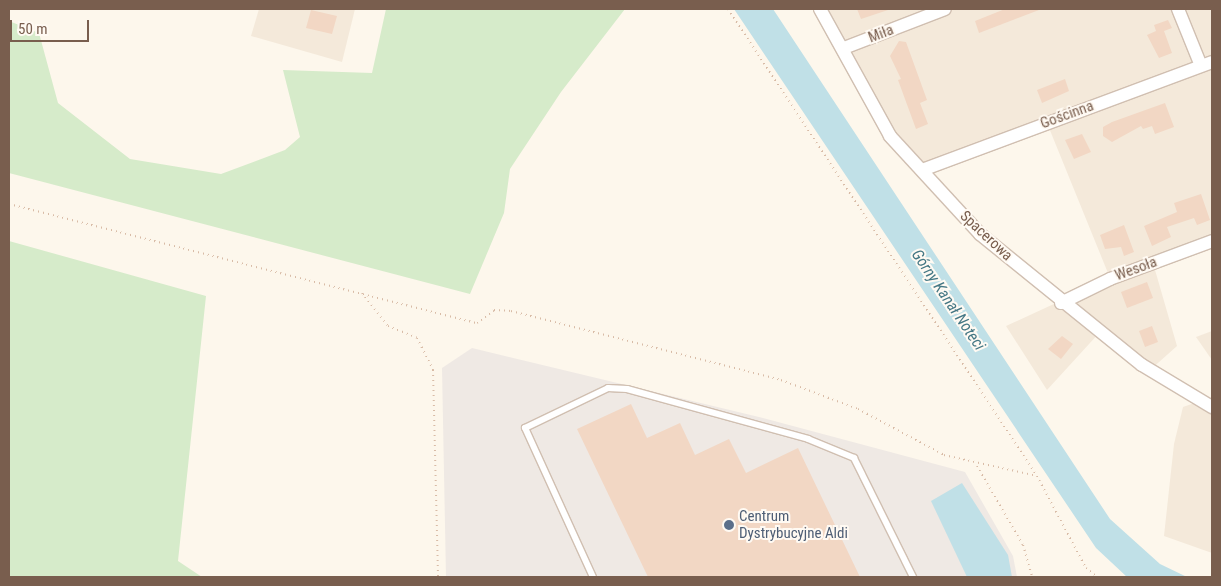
<!DOCTYPE html>
<meta charset="utf-8">
<style>
body{margin:0}
#map{position:relative;width:1221px;height:586px;overflow:hidden;background:#fdf7ec;font-family:"Roboto Condensed",sans-serif}
div>[style]{position:absolute}
[style*='--x']{left:calc(var(--x)*1px);top:calc(var(--y)*1px);width:calc(var(--w)*1px);rotate:calc(var(--a)*1deg)}
.residential>*{inset:0;background:#f4e9da}
.industrial>*{inset:0;background:#efe9e4}
.green>*{inset:0;background:#d6ebca}
.water>*{inset:0;background:#c0e0e7}
.building>*{inset:0;background:#f2d7c4}
.path>*{height:2px;margin-top:-1px;transform-origin:0;background:repeating-linear-gradient(90deg,#d8bba6 0 1px,transparent 0 5px)}
.roads{filter:drop-shadow(1px 0 #d0bfb1) drop-shadow(-1px 0 #d0bfb1) drop-shadow(0 1px #d0bfb1) drop-shadow(0 -1px #d0bfb1)}
.lane>*{height:6px;margin:-3px;padding:0 3px;transform-origin:3px;border-radius:3px;background:#fff}
.street>*{height:12px;margin:-6px;padding:0 6px;transform-origin:6px;border-radius:6px;background:#fff}
.dots>*{width:14px;height:14px;translate:-50% -50%;box-sizing:border-box;border:2px solid #fffaf3;border-radius:50%}
span{translate:-50% -50%;white-space:nowrap;text-align:center;line-height:1.15;-webkit-text-stroke:4px #fffaf3;paint-order:stroke}
.street-label{font-size:15px;color:#795e4e}
.service-label{font-size:15px;color:#4e5e75}
.left{translate:0 -50%;text-align:left}
.water-label{font-size:16px;color:#447784;font-style:italic}
.frame{position:absolute;inset:0;border:10px solid #795e4e;pointer-events:none}
.scale{position:absolute;left:10px;top:20px;width:79px;height:22px;box-sizing:border-box;border:2px solid #795e4e;border-top:0;padding-left:6px;font-size:15px;line-height:18px;white-space:nowrap;color:#795e4e;-webkit-text-stroke:4px #fffaf3;paint-order:stroke}
</style>
<div id="map">
<div class="residential">
<i style="clip-path:polygon(259px 9px,355px 9px,342px 62px,251px 36px)"></i>
<i style="clip-path:polygon(820px 9px,1212px 9px,1212px 242px,1153px 263px,1177px 346px,1149px 371px,1100px 332px,1047px 390px,1006px 326px,1110px 278px,1047px 123px,922px 170px,890px 136px)"></i>
<i style="clip-path:polygon(1212px 331px,1212px 360px,1196px 337px)"></i>
<i style="clip-path:polygon(1212px 397px,1212px 553px,1164px 536px,1174px 444px,1183px 407px)"></i>
</div>
<div class="industrial">
<i style="clip-path:polygon(472px 348px,759px 417px,965px 472px,1013px 556px,1017px 577px,446px 577px,442px 368px)"></i>
</div>
<div class="green">
<i style="clip-path:polygon(386px 9px,625px 9px,561px 92px,510px 169px,504px 213px,470px 294px,9px 173px,9px 21px,39px 33px,58px 103px,130px 159px,221px 174px,285px 150px,300px 137px,283px 70px,372px 73px)"></i>
<i style="clip-path:polygon(9px 241px,206px 296px,178px 561px,202px 577px,9px 577px)"></i>
</div>
<div class="water">
<i style="clip-path:polygon(734px 9px,773px 9px,1110px 519px,1160px 564px,1187px 577px,1127px 577px,1096px 548px)"></i>
<i style="clip-path:polygon(962px 483px,1008px 555px,1012px 577px,967px 577px,931px 501px)"></i>
</div>
<div class="building">
<i style="clip-path:polygon(857px 9px,888px 9px,888px 10px,861px 19px)"></i>
<i style="clip-path:polygon(1005px 9px,1039px 10px,979px 33px,975px 21px)"></i>
<i style="clip-path:polygon(311px 10px,337px 16px,332px 34px,306px 28px)"></i>
<i style="clip-path:polygon(1168px 20px,1172px 28px,1164px 31px,1172px 53px,1159px 58px,1147px 35px,1156px 31px,1154px 25px)"></i>
<i style="clip-path:polygon(899px 41px,906px 42px,927px 100px,920px 103px,928px 124px,916px 129px,898px 80px,901px 79px,890px 56px)"></i>
<i style="clip-path:polygon(1065px 79px,1069px 91px,1042px 103px,1037px 90px)"></i>
<i style="clip-path:polygon(1165px 103px,1174px 127px,1155px 134px,1152px 126px,1143px 129px,1141px 126px,1112px 142px,1103px 136px,1103px 127px,1112px 122px)"></i>
<i style="clip-path:polygon(1082px 134px,1091px 152px,1074px 159px,1065px 140px)"></i>
<i style="clip-path:polygon(1201px 194px,1210px 220px,1197px 225px,1194px 218px,1167px 227px,1171px 237px,1152px 246px,1144px 226px,1177px 212px,1174px 203px)"></i>
<i style="clip-path:polygon(1124px 225px,1134px 252px,1124px 256px,1121px 247px,1105px 249px,1100px 235px)"></i>
<i style="clip-path:polygon(1147px 282px,1153px 298px,1127px 308px,1121px 292px)"></i>
<i style="clip-path:polygon(1152px 326px,1158px 342px,1145px 347px,1139px 331px)"></i>
<i style="clip-path:polygon(1062px 336px,1073px 344px,1061px 359px,1048px 349px)"></i>
<i style="clip-path:polygon(631px 404px,647px 438px,680px 423px,695px 455px,729px 439px,746px 473px,798px 448px,860px 577px,648px 577px,577px 429px)"></i>
</div>
<div class="path">
<i style="--x:728;--y:9;--w:560;--a:56.51"></i>
<i style="--x:1037;--y:476;--w:104;--a:62"></i>
<i style="--x:1086;--y:568;--w:14;--a:39"></i>
<i style="--x:9;--y:204;--w:483;--a:14.3"></i>
<i style="--x:477;--y:323;--w:21;--a:-37"></i>
<i style="--x:494;--y:310;--w:17;--a:3"></i>
<i style="--x:511;--y:311;--w:279;--a:14.3"></i>
<i style="--x:781;--y:380;--w:82;--a:20.6"></i>
<i style="--x:858;--y:409;--w:98;--a:28.1"></i>
<i style="--x:944;--y:455;--w:95;--a:12.7"></i>
<i style="--x:362;--y:293;--w:42;--a:51.8"></i>
<i style="--x:388;--y:326;--w:31;--a:22"></i>
<i style="--x:417;--y:338;--w:36;--a:63"></i>
<i style="--x:433;--y:370;--w:207;--a:88.6"></i>
<i style="--x:977;--y:466;--w:91;--a:59.8"></i>
<i style="--x:1023;--y:545;--w:33;--a:74"></i>
</div>
<div class="roads">
<div class="lane">
<i style="--x:593;--y:577;--w:164;--a:-114.5"></i>
<i style="--x:525;--y:428;--w:92;--a:-25.7"></i>
<i style="--x:608;--y:388;--w:19;--a:3"></i>
<i style="--x:627;--y:389;--w:188;--a:15.4"></i>
<i style="--x:808;--y:439;--w:50;--a:22.4"></i>
<i style="--x:854;--y:458;--w:133;--a:63.6"></i>
</div>
<div class="street">
<i style="--x:820;--y:9;--w:145;--a:61.1"></i>
<i style="--x:890;--y:136;--w:133;--a:47.4"></i>
<i style="--x:980;--y:234;--w:208;--a:39"></i>
<i style="--x:1142;--y:365;--w:82;--a:31"></i>
<i style="--x:1178;--y:9;--w:61;--a:68"></i>
<i style="--x:844;--y:48;--w:108;--a:-21.1"></i>
<i style="--x:922;--y:170;--w:309;--a:-20.4"></i>
<i style="--x:1061;--y:303;--w:55;--a:-26.1"></i>
<i style="--x:1110;--y:279;--w:109;--a:-20.4"></i>
</div>
</div>
<div class="dots">
<i style="left:729px;top:525px;background:#5c6f8a"></i>
</div>
<div class="street-label">
<span style="left:881px;top:34px;rotate:-21deg">Miła</span>
<span style="left:1067px;top:115px;rotate:-20deg">Gościnna</span>
<span style="left:986px;top:236px;rotate:43deg">Spacerowa</span>
<span style="left:1136px;top:269px;rotate:-20deg">Wesoła</span>
</div>
<div class="service-label">
<span class="left" style="left:739px;top:525px">Centrum<br>Dystrybucyjne Aldi</span>
</div>
<div class="water-label">
<span style="left:948px;top:300px;rotate:56deg">Górny Kanał Noteci</span>
</div>
<div class="frame"></div>
<div class="scale">50 m</div>
</div>
